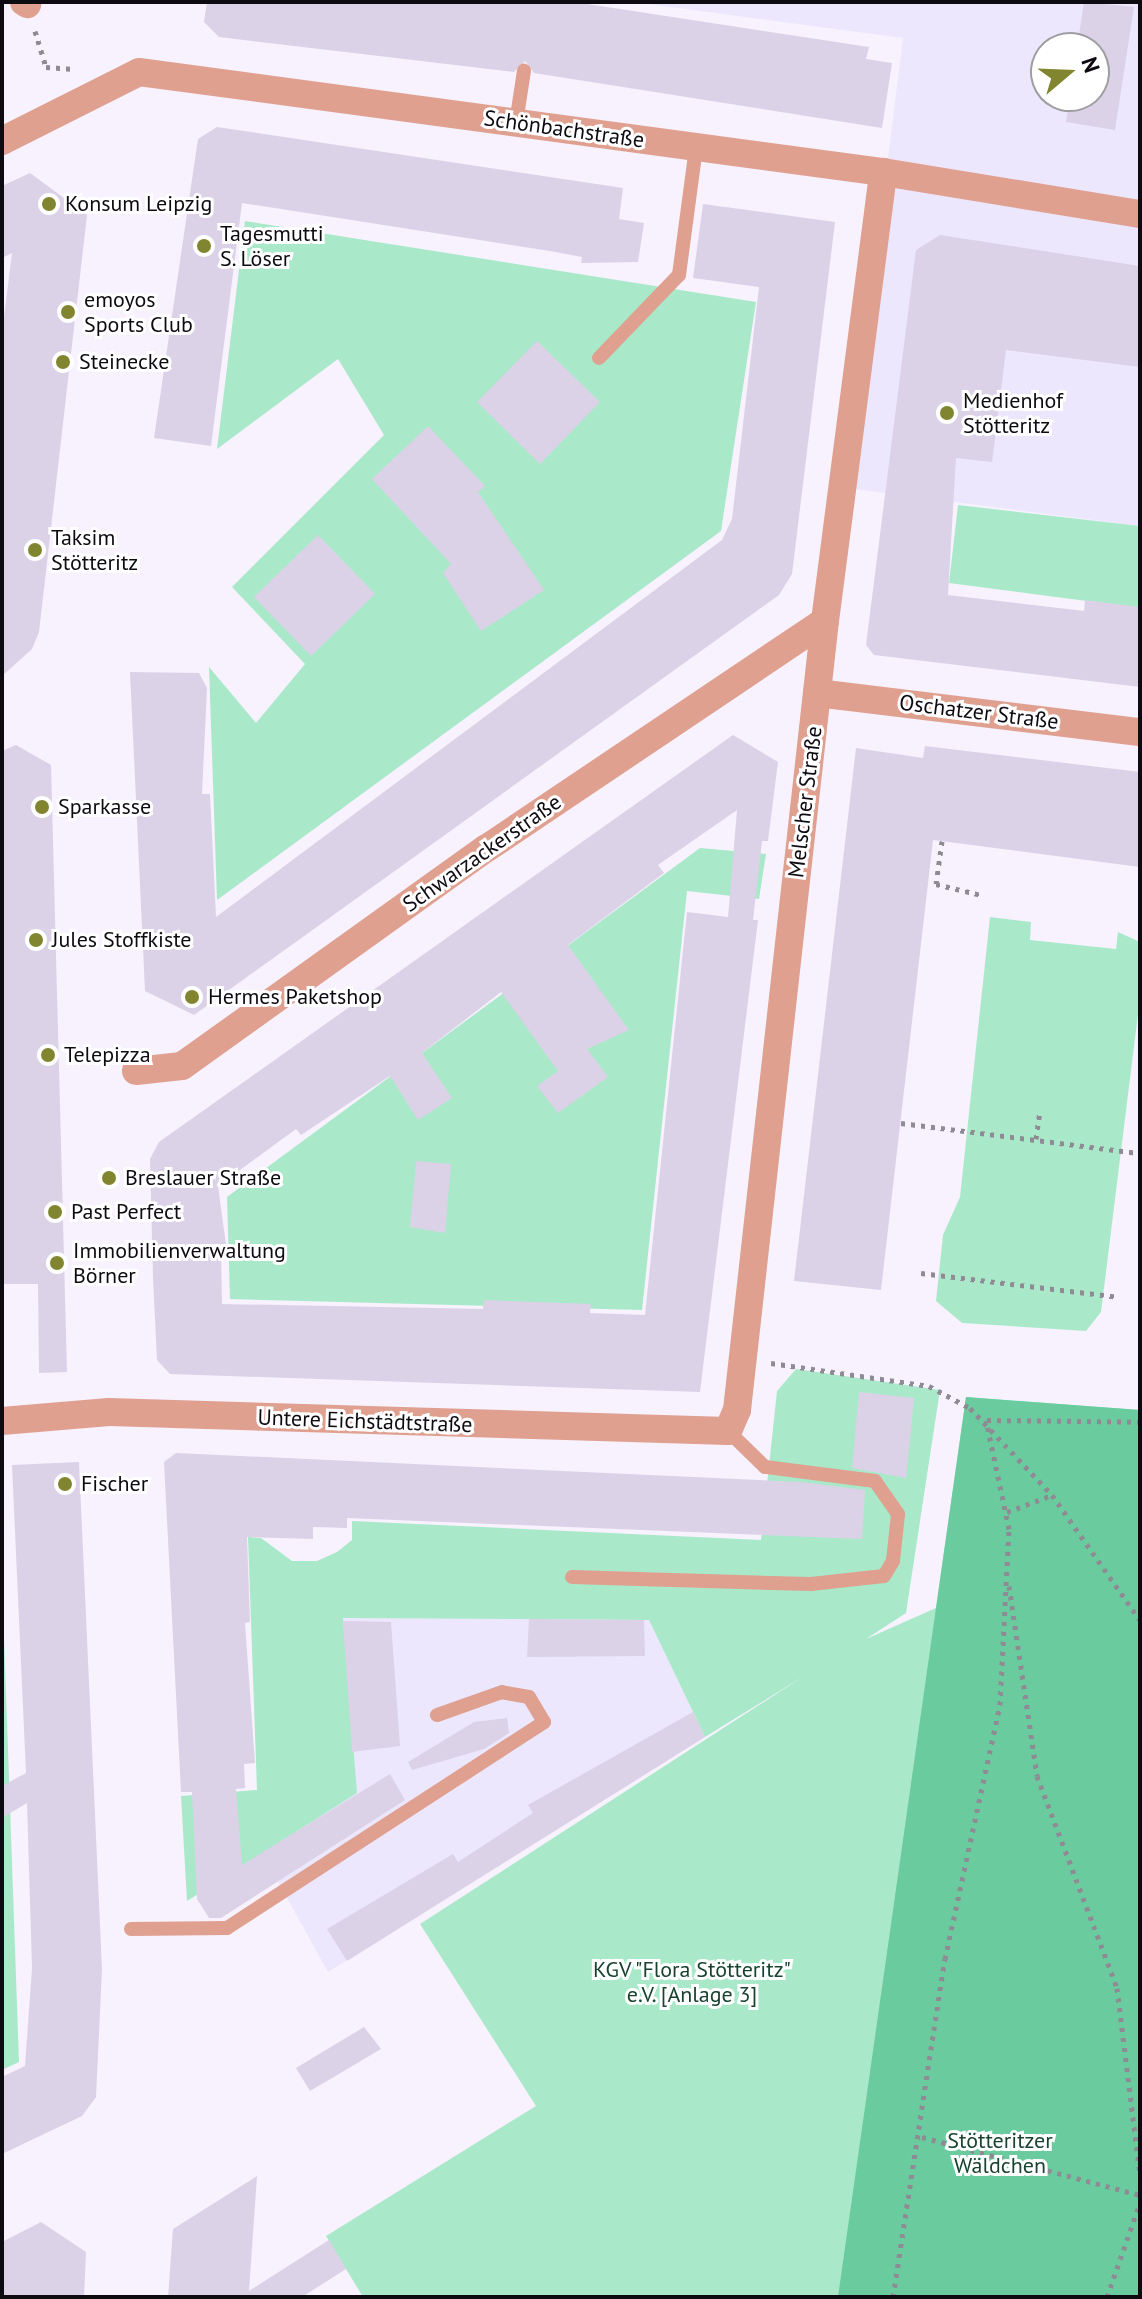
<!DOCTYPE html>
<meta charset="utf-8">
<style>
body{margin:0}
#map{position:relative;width:1142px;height:2299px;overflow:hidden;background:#f7f2fe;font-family:"PT Sans",sans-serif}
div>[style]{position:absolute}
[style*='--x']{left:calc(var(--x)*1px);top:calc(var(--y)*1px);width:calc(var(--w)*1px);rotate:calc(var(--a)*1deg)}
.industrial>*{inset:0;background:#ece7fd}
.green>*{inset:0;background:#a9e9c9}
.forest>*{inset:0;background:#69cb9e}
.building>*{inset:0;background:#dbd2e7}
.path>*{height:5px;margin-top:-2.5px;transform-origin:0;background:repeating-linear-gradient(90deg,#8f8b94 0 4px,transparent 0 10px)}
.service>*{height:14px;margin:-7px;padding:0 7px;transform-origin:7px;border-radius:7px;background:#dfa090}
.minor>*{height:28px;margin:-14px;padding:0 14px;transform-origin:14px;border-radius:14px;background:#dfa090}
.dots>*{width:22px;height:22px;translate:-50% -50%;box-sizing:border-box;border:4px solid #fff;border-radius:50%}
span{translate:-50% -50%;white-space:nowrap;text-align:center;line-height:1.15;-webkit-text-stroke:6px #fff;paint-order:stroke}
.street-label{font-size:22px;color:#0d0a11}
.poi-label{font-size:22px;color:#0d0a11}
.left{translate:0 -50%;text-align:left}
.park-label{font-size:22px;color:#184330}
.frame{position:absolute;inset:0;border:4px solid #0d0a11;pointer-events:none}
.north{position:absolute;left:1030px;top:32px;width:80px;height:80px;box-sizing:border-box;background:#fff;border:2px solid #9e9da0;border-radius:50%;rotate:71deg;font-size:22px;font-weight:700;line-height:32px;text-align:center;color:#0d0a11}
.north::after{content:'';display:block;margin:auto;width:28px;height:36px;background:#828530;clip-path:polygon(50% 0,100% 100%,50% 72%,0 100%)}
</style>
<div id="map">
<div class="industrial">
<i style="clip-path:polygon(evenodd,633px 2px,1140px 2px,1140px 526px,847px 488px,903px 38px,633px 2px,1046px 48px,1094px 48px,1094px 96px,1046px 96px,1046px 48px)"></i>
<i style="clip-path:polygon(343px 1618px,649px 1620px,705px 1737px,328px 1972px,262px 1853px,355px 1789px)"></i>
</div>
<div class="green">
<i style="clip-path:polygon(245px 221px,756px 302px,721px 531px,217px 900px,209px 667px,256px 723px,305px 664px,232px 587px,384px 435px,338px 359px,217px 449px)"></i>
<i style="clip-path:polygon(958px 505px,1140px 526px,1140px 608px,949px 583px)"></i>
<i style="clip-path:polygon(700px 848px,766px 854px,759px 899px,687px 891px,642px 1310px,230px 1299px,227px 1197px)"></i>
<i style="clip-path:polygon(990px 917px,1031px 922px,1030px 940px,1116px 949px,1118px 932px,1140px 942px,1140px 998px,1101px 1312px,1086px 1331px,962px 1323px,936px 1301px,943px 1235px,960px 1197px)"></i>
<i style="clip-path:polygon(796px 1369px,940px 1390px,906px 1613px,866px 1639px,936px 1608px,966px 1397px,1140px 1410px,1140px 2297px,363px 2297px,326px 2236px,536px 2106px,420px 1924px,804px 1676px,705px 1737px,649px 1620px,343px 1618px,357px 1793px,187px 1901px,181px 1796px,257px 1790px,248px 1537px,261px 1538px,292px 1561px,317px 1561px,337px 1552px,352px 1540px,352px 1521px,761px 1540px,777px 1391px)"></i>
<i style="clip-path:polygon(2px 1580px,19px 2062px,2px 2070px)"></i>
</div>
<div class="forest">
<i style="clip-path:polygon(966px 1397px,1140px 1410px,1140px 2297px,838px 2297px)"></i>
</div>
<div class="building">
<i style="clip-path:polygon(207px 2px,574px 2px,869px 47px,866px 59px,892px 63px,882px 128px,534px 73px,525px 61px,514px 72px,219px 37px,204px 22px)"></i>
<i style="clip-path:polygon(1084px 2px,1134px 7px,1115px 130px,1066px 122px,1070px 96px,1094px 96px,1094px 48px,1077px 48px)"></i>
<i style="clip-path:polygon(217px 127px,623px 188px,619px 219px,644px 223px,638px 262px,581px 263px,582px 257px,550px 251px,242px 203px,211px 446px,154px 438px,198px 139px)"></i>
<i style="clip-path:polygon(30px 173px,87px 215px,39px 632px,32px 649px,2px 676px,2px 333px,12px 253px,2px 258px,2px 186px)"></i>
<i style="clip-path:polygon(703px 204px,835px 222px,792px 574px,779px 595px,194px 1015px,145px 991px,130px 672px,199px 673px,207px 688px,202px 794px,210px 794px,216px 917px,722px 540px,732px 519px,759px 287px,693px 278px)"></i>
<i style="clip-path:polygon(940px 235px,1140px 266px,1140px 367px,1006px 350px,992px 462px,956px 458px,948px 595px,1084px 611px,1085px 600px,1140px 607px,1140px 687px,874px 655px,866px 645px,916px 250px)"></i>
<i style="clip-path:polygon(537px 341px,600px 402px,540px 464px,477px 402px)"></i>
<i style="clip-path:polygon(428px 426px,485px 486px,478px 492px,544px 590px,481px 631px,443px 573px,451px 564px,372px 479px)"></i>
<i style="clip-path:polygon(318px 535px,375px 594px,311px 656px,254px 597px)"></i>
<i style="clip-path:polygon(evenodd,733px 735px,778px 762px,768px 841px,762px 841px,753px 920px,758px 920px,700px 1392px,170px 1374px,157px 1360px,153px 1278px,150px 1159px,159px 1142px,733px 735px,737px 810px,728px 917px,687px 912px,645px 1315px,590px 1313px,591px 1304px,484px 1300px,483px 1309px,222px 1304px,221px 1252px,227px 1252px,218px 1186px,296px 1129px,301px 1135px,390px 1076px,418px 1120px,452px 1098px,422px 1053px,501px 992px,558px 1071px,537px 1086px,558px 1113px,608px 1077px,587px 1049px,629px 1030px,568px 945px,664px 873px,658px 865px,737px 810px)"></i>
<i style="clip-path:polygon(16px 745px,51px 765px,67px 1372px,39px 1373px,38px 1284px,2px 1284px,2px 751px)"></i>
<i style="clip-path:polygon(925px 746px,1140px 772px,1140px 867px,933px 840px,881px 1290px,794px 1281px,856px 748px,923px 758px)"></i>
<i style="clip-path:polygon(416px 1161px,451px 1164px,445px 1233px,410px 1227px)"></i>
<i style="clip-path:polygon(859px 1392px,914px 1398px,906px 1478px,852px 1468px)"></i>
<i style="clip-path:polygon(176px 1453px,801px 1482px,865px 1490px,862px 1539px,347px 1518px,347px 1528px,313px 1527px,313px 1539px,247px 1537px,250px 1622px,245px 1623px,255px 1763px,244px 1764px,245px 1788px,236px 1789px,242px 1865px,390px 1774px,405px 1800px,221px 1918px,209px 1918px,197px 1899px,192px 1792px,181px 1792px,164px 1462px)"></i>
<i style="clip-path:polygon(79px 1462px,102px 1969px,96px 2097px,82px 2116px,2px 2154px,2px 2077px,25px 2066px,32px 1968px,27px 1803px,2px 1818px,2px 1786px,26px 1773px,12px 1465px)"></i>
<i style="clip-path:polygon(529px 1619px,644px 1620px,645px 1656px,527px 1657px)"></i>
<i style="clip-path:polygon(343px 1621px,391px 1622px,400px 1746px,352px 1752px)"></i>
<i style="clip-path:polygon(693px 1712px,705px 1737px,347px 1961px,327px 1929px,453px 1854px,458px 1862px,533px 1813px,528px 1805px)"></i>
<i style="clip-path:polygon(507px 1718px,509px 1733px,484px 1749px,412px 1770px,408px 1762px,474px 1722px)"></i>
<i style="clip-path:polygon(364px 2027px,381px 2049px,310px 2091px,296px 2068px)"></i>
<i style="clip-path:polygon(257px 2176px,249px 2291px,329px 2240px,346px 2269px,302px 2297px,168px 2297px,173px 2229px)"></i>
<i style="clip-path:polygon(41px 2222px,86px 2252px,84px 2297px,2px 2297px,2px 2242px)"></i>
</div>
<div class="path">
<i style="--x:35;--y:31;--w:38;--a:73"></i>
<i style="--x:46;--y:67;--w:28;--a:4"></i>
<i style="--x:942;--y:841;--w:43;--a:97.9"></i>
<i style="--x:936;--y:884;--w:46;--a:13.7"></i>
<i style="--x:901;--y:1123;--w:241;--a:7.2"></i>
<i style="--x:1036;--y:1139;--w:29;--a:-82"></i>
<i style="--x:921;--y:1273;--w:198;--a:6.9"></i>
<i style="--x:771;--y:1363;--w:160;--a:8.3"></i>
<i style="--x:929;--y:1386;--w:47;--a:28.2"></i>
<i style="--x:970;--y:1408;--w:120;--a:46.7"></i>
<i style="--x:1052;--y:1495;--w:153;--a:54.9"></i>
<i style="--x:987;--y:1420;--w:153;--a:0.7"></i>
<i style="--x:1007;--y:1512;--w:48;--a:-20.7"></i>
<i style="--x:1009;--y:1586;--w:192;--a:81.6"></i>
<i style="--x:1037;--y:1776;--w:227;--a:69.3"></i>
<i style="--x:1117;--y:1988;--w:188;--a:83"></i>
<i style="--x:922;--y:2137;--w:226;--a:14.9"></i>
<i style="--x:893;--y:2297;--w:342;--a:-81.3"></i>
<i style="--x:945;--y:1959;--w:260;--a:-77.8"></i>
<i style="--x:1000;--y:1705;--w:176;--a:-87.1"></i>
<i style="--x:1009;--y:1529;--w:111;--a:-101.9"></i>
<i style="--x:1107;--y:2297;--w:100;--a:-70.7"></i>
</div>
<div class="service">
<i style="--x:516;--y:123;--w:53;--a:-81.3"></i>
<i style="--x:599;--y:358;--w:115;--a:-46.1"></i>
<i style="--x:679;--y:275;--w:129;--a:-82.4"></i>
<i style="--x:572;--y:1577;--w:239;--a:1.7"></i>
<i style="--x:811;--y:1584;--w:73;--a:-6.3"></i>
<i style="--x:884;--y:1576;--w:17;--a:-59"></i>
<i style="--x:893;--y:1561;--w:47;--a:-83.9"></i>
<i style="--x:898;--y:1514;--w:40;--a:-124.9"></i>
<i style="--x:875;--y:1481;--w:111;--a:-172.7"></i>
<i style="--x:765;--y:1467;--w:52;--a:-135.8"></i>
<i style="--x:131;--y:1929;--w:96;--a:-0.6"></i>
<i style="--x:227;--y:1928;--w:378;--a:-33"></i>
<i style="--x:544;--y:1722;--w:29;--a:-121"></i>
<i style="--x:529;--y:1697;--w:27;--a:-170"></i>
<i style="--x:502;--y:1692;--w:69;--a:160.5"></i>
</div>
<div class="minor">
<i style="--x:24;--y:2;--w:4;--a:34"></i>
<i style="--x:2;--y:141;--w:153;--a:-26.7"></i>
<i style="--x:139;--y:72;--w:751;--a:7.66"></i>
<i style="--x:883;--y:172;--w:260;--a:9.3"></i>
<i style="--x:817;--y:693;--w:325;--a:6.9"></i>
<i style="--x:136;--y:1071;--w:46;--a:-6.2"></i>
<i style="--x:182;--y:1066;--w:375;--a:-35.6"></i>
<i style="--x:487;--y:848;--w:407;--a:-33.9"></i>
<i style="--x:2;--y:1421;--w:107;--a:-4.8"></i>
<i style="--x:109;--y:1412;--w:619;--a:1.76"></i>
<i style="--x:728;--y:1431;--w:23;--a:-67"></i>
<i style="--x:737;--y:1410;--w:794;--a:-83.64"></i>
<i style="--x:825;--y:621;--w:453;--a:-82.6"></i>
</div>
<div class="dots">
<i style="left:49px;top:204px;background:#828530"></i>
<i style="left:204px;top:246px;background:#828530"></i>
<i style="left:68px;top:312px;background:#828530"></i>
<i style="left:63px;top:362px;background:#828530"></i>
<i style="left:947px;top:413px;background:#828530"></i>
<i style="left:35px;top:550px;background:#828530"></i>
<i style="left:42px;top:807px;background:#828530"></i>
<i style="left:36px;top:940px;background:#828530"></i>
<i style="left:192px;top:997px;background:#828530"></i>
<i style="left:48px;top:1055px;background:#828530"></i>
<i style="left:109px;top:1178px;background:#828530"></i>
<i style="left:55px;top:1212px;background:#828530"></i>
<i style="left:57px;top:1263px;background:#828530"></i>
<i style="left:65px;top:1484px;background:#828530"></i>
</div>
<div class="street-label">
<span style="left:564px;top:129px;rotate:8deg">Schönbachstraße</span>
<span style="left:979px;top:712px;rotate:7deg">Oschatzer Straße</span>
<span style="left:805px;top:802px;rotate:-83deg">Melscher Straße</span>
<span style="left:482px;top:853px;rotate:-35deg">Schwarzackerstraße</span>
<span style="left:365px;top:1421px;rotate:2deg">Untere Eichstädtstraße</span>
</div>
<div class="poi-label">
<span class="left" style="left:65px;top:204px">Konsum Leipzig</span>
<span class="left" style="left:220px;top:246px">Tagesmutti<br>S. Löser</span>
<span class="left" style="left:84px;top:312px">emoyos<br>Sports Club</span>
<span class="left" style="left:79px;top:362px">Steinecke</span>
<span class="left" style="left:963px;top:413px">Medienhof<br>Stötteritz</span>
<span class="left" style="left:51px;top:550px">Taksim<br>Stötteritz</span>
<span class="left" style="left:58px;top:807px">Sparkasse</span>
<span class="left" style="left:52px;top:940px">Jules Stoffkiste</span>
<span class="left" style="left:208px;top:997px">Hermes Paketshop</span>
<span class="left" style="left:64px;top:1055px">Telepizza</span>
<span class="left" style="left:125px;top:1178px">Breslauer Straße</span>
<span class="left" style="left:71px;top:1212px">Past Perfect</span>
<span class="left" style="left:73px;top:1263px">Immobilienverwaltung<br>Börner</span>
<span class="left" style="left:81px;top:1484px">Fischer</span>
</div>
<div class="park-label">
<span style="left:692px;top:1982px">KGV "Flora Stötteritz"<br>e.V. [Anlage 3]</span>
<span style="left:1000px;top:2153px">Stötteritzer<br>Wäldchen</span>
</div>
<div class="frame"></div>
<div class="north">N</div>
</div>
